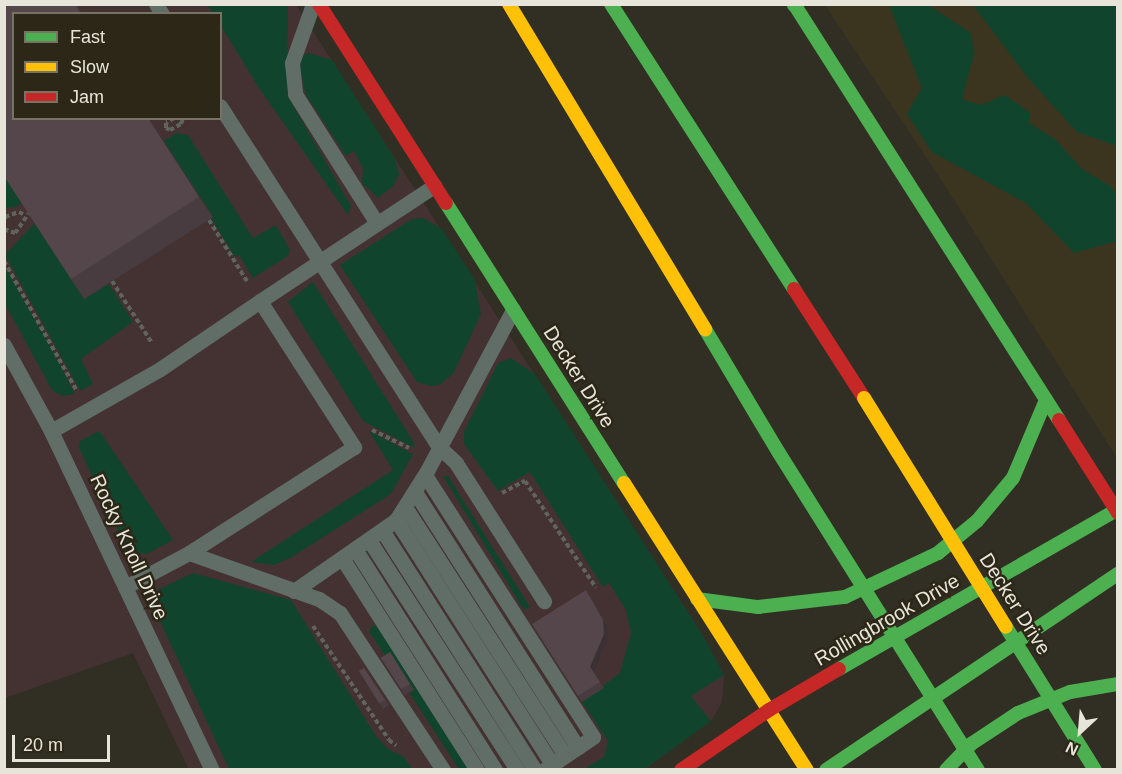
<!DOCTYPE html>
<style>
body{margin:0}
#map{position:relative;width:1122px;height:774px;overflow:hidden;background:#312e24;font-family:Helvetica,sans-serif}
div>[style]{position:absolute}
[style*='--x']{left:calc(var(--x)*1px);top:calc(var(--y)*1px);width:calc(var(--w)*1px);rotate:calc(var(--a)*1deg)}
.commercial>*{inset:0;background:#443232}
.built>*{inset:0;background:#3b351f}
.green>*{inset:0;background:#11442d}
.path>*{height:4px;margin-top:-2px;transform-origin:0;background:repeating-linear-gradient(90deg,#60645f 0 4.5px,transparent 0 7.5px)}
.lane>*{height:15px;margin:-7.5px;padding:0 7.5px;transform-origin:7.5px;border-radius:7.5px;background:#616d67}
.fast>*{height:14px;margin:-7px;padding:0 7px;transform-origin:7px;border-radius:7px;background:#4caf50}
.slow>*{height:14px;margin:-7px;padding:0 7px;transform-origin:7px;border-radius:7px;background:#ffc107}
.jam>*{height:14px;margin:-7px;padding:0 7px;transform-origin:7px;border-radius:7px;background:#c62828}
.fast-bridge>*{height:14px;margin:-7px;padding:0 7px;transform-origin:7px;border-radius:7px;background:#4caf50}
.slow-bridge>*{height:14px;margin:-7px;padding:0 7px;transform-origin:7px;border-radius:7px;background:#ffc107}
.wall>*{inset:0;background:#483c40}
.shaded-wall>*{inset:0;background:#3b3134}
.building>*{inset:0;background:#54464a}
span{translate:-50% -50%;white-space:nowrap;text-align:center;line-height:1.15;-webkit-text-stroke:5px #2c2716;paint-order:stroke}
.street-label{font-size:20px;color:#e7e4d9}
.frame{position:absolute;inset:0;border:6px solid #e7e4d9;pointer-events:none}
.legend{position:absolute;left:12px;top:12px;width:210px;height:108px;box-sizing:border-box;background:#2c2716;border:2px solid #777364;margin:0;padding:8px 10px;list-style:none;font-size:18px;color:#e7e4d9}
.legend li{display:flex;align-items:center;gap:12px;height:30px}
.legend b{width:30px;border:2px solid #777364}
.north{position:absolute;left:1050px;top:702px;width:60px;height:60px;-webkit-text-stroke:4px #2c2716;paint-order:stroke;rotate:206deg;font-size:16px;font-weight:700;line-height:24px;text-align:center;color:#e7e4d9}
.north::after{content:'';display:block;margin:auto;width:21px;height:27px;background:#e7e4d9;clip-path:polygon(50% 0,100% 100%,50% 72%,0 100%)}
.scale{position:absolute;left:12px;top:735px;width:98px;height:27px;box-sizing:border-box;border:3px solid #e7e4d9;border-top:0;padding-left:8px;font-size:18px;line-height:21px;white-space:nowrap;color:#e7e4d9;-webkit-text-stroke:4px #2c2716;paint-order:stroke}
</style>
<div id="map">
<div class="commercial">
<i style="clip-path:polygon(evenodd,4px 5px,296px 5px,702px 634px,724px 675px,722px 702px,711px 721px,645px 769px,189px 770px,133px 653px,5px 698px,4px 5px,14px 14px,220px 14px,220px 118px,14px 118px,14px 14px)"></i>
</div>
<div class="built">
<i style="clip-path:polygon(825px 5px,1117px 5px,1117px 458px,942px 181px)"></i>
</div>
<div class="green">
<i style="clip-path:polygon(207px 5px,288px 5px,287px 95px,351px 206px,348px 215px,259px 88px,221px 26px,220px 14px,213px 13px)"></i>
<i style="clip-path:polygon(889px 5px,928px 5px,971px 33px,974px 54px,962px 99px,981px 105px,1005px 95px,1029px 112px,1029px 123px,1055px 139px,1082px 169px,1109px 185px,1117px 194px,1117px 241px,1074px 253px,1026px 203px,932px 152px,907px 114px,922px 88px)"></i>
<i style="clip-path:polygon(973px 5px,1117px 5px,1117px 146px,1077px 132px,1028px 78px)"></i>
<i style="clip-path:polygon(309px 53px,332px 60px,395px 159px,399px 174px,394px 185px,378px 198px,362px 183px,363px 169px,354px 151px,346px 156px,306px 95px,300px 67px,302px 56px)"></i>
<i style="clip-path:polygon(177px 133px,188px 135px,253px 238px,276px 225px,290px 250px,288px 256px,253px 278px,239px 255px,235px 257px,163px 141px)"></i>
<i style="clip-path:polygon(4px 176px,22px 203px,16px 207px,5px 208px)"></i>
<i style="clip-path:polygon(423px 218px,442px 229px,475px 280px,481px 314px,453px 374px,439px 385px,431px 386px,417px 382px,340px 265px,412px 219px)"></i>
<i style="clip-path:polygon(35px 223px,84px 299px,109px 284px,133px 322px,81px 359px,93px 384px,80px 391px,5px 255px)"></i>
<i style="clip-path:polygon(5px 266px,47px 340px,75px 394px,62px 396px,52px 390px,5px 304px)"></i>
<i style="clip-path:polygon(313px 282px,413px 441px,415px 448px,363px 421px,288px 302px)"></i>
<i style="clip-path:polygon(511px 358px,535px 374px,702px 634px,724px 675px,691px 696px,711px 721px,645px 769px,584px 769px,604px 757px,608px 741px,582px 702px,620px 673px,631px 633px,626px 610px,609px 583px,603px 587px,530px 472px,498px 491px,464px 444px,464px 432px,498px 363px)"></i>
<i style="clip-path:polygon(369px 431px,413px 454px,391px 494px,292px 557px,274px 565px,251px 562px,393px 470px)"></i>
<i style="clip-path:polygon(97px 432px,101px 433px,173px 540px,147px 554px,128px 552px,79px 448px,80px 441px)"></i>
<i style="clip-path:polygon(443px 476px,448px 476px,530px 607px,524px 610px)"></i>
<i style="clip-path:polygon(193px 573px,291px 600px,376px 736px,388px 749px,404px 757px,412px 769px,229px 769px,151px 602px,156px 591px)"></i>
<i style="clip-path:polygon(372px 626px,376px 626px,388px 643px,468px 769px,459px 769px,369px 631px)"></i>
</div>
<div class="path">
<i style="--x:174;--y:118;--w:9;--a:148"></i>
<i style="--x:166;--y:123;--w:5;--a:90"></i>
<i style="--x:166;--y:128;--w:4;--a:27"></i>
<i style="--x:170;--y:130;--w:13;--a:-29"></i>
<i style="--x:181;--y:124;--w:6;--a:-72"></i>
<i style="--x:209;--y:220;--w:74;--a:58.2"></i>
<i style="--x:4;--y:221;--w:4;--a:-76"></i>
<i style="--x:5;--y:217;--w:15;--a:-20"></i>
<i style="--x:19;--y:212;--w:7;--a:27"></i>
<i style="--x:4;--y:229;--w:12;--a:20"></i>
<i style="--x:15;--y:233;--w:24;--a:-55"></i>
<i style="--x:4;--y:261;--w:149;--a:60.7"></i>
<i style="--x:112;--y:281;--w:74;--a:57.2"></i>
<i style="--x:372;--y:430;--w:41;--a:25.9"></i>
<i style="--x:502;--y:493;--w:26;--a:-28"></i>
<i style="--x:525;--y:481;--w:128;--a:56.4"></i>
<i style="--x:313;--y:626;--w:137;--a:56.3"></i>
<i style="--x:389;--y:740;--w:9;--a:36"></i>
</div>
<div class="lane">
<i style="--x:156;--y:4;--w:12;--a:59"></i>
<i style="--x:313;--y:4;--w:63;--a:109.6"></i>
<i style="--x:292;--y:63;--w:31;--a:84"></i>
<i style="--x:295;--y:94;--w:153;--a:57.6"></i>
<i style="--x:220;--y:106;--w:404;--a:57.3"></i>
<i style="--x:438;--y:446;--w:25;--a:43"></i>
<i style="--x:456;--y:463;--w:164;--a:57.5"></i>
<i style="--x:260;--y:301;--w:209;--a:-33.5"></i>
<i style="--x:4;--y:345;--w:98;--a:61.3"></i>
<i style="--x:51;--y:431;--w:375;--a:64.6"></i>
<i style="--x:51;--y:431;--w:125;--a:-29.6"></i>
<i style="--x:160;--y:369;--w:121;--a:-34.2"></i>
<i style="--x:260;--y:301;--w:174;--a:57.2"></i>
<i style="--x:354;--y:447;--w:196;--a:147.3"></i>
<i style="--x:425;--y:475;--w:311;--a:57.3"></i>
<i style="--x:593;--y:737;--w:59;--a:146"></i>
<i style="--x:415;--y:492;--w:303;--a:57.5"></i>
<i style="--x:405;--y:507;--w:295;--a:57.2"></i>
<i style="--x:396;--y:520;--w:290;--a:57.4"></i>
<i style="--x:382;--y:530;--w:285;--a:57.5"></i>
<i style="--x:369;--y:540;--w:274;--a:57.2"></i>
<i style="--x:355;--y:549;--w:262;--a:57.6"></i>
<i style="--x:342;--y:558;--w:251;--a:57.5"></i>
<i style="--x:125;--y:587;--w:72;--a:-28"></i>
<i style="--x:189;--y:553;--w:138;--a:19.5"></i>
<i style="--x:319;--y:599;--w:25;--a:34"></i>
<i style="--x:340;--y:613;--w:188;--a:56.7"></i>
<i style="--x:294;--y:591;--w:124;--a:-34.8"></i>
<i style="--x:396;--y:520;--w:58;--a:-57.7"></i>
<i style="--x:427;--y:471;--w:183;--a:-61.9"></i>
</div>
<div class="fast">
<i style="--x:611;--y:4;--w:339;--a:57.3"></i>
<i style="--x:794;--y:4;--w:493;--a:57.5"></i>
<i style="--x:794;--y:4;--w:1;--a:90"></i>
<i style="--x:446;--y:203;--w:332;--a:57.6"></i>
<i style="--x:705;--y:329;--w:144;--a:59.2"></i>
<i style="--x:697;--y:599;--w:62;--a:7.5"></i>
<i style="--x:758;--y:607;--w:88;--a:-6.6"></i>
<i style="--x:845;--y:597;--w:103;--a:-25.3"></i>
<i style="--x:938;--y:553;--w:50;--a:-39.4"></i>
<i style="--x:977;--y:521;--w:56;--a:-50.1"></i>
<i style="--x:1013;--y:478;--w:85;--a:-67.1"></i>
<i style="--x:839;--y:669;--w:322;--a:-29.8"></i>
<i style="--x:826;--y:770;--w:352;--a:-33.9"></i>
<i style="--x:946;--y:770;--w:36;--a:-46"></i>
<i style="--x:971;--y:744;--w:56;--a:-33.4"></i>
<i style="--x:1018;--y:713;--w:56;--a:-22"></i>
<i style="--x:1070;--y:692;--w:49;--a:-9.5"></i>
</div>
<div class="slow">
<i style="--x:509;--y:4;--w:380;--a:58.9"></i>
<i style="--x:624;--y:483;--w:340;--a:57.5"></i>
</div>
<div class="jam">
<i style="--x:319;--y:4;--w:236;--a:57.5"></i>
<i style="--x:794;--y:289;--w:130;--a:57.3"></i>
<i style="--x:1059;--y:420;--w:110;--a:57.6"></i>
<i style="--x:681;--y:770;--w:107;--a:-34.3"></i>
<i style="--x:769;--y:710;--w:81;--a:-30.4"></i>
</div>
<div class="fast-bridge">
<i style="--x:779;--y:453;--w:374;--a:57.9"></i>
<i style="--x:1006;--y:627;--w:168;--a:58.1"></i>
</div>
<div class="slow-bridge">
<i style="--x:864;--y:398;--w:269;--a:58.2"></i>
</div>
<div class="wall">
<i style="clip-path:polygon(4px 4px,76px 4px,82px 14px,14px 14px,14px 118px,149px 118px,213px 217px,84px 299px,71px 279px,4px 176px)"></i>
<i style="clip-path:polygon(590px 596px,607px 626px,608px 640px,594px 673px,604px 688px,582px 702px,532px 624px)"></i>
<i style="clip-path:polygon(390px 652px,414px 690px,405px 695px,381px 658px)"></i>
<i style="clip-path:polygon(364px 668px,389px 705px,383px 709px,359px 671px)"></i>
</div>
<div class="shaded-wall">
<i style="clip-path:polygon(148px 118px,149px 118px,213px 217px,199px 197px)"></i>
<i style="clip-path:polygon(586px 590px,607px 626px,608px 640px,594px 673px,604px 688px,590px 667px)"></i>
</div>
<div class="building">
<i style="clip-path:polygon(4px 4px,75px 4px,80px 14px,14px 14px,14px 118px,148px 118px,199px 197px,71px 279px,4px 176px)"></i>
<i style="clip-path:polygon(586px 590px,603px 620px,604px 634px,590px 667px,600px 682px,578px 696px,532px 624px)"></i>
<i style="clip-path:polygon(390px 652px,410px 684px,401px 689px,381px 658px)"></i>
<i style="clip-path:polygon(364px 668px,385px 700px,379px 703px,359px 671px)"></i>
</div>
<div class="street-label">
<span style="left:579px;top:377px;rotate:58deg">Decker Drive</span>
<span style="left:129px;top:547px;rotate:65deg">Rocky Knoll Drive</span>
<span style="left:1015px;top:604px;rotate:58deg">Decker Drive</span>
<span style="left:887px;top:620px;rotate:-30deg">Rollingbrook Drive</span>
</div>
<div class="frame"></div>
<ul class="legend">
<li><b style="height:8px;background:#4caf50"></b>Fast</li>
<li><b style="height:8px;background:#ffc107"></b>Slow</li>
<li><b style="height:8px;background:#c62828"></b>Jam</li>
</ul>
<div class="north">N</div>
<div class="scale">20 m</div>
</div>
